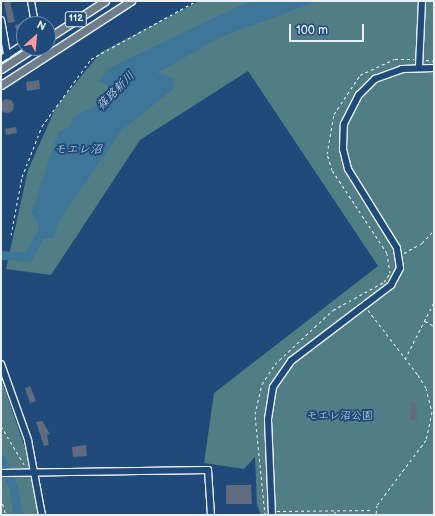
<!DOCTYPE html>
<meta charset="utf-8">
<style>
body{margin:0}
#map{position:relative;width:435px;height:516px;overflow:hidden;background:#1f4a7a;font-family:"Balsamiq Sans","Klee One",sans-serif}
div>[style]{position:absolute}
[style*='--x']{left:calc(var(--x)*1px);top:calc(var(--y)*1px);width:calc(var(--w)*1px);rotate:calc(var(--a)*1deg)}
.green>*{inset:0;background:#517d85}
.water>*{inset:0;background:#3d7698}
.river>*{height:9px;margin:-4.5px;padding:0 4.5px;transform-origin:4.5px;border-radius:4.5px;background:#3d7698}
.building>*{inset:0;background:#616c81}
.round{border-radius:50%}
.path>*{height:1px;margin-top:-0.5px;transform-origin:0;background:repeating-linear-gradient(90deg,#e8f1f8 0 3px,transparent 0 6px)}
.roads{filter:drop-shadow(1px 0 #e8f1f8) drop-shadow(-1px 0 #e8f1f8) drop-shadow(0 1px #e8f1f8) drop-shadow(0 -1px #e8f1f8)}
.minor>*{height:6px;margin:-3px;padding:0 3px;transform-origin:3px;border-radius:3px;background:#1f4a7a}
.major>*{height:7px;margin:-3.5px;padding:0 3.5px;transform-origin:3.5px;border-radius:3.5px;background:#6d7d8c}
span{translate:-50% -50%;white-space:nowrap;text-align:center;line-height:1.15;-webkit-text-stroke:4px #1f4a7a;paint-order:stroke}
.shield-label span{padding:1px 3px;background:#1f4a7a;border:1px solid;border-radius:3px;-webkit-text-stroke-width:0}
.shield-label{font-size:10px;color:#e8f1f8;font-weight:700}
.park-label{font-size:11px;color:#d1e0e7}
.water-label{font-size:12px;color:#cedfea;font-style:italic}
.frame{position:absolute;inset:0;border:2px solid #e8f1f8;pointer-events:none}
.north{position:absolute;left:16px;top:16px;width:40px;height:40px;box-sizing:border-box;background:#1f4a7a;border:1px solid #6f8dac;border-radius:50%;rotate:27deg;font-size:11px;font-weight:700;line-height:16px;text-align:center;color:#e8f1f8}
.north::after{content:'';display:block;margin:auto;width:14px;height:18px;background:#ff9aa2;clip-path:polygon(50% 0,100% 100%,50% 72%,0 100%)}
.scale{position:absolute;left:289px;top:24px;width:75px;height:18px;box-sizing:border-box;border:2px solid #e8f1f8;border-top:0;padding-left:5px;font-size:12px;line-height:14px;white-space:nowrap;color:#e8f1f8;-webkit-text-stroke:3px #1f4a7a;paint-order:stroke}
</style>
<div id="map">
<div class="green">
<i style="clip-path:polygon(199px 1px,434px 1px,434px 515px,261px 515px,257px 505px,255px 457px,244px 469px,204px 463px,214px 393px,378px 266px,248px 71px,140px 140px,51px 275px,6px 269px,28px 170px,56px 107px,101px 52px)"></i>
<i style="clip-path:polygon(1px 378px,25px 448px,38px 515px,1px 515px)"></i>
</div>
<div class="water">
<i style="clip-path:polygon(250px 1px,318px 1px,221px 37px,157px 73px,174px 78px,173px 89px,121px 131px,58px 222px,53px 238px,45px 239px,32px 212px,59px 131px,70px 127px,73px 117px,98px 105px,116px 90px,99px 81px,109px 68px)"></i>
</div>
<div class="river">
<i style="--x:1;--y:255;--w:27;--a:4"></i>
<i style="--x:28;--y:257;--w:40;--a:-62"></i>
<i style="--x:1;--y:459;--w:30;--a:67"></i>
<i style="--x:13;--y:487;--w:28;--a:80"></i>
</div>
<div class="building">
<i style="clip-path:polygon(4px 1px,10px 1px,15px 22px,8px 23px)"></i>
<i style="clip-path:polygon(24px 23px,24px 29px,16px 30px,15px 25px)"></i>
<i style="clip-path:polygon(39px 80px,40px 89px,27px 91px,26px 82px)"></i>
<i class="round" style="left:0;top:99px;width:14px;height:14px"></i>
<i style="clip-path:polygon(16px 127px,17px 133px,6px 135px,5px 129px)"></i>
<i style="clip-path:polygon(30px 386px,36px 401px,30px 403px,25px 388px)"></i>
<i style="clip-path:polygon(410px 402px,416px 402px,417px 420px,410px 420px)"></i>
<i style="clip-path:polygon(42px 421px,50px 434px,47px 435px,49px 445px,44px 446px,36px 422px)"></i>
<i style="clip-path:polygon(86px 445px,87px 456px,73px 457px,72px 447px)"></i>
<i style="clip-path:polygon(226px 485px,251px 485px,252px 504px,226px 504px)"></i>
</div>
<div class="path">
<i style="--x:426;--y:60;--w:8;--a:7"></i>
<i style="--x:11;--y:235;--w:59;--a:-79.3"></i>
<i style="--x:22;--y:177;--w:55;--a:-68.6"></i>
<i style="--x:42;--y:126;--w:83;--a:-53.8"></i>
<i style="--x:91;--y:59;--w:120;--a:-28.9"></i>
<i style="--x:404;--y:253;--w:21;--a:-29"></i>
<i style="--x:422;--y:243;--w:18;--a:-47"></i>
<i style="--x:368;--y:310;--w:82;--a:52.4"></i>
<i style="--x:418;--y:375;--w:15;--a:58"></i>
<i style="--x:426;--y:388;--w:25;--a:76"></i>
<i style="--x:432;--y:412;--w:29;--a:102"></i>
<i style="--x:426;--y:440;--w:81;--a:127"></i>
<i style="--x:377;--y:505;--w:10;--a:96"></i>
<i style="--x:425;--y:321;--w:10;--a:29"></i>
<i style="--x:405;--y:359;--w:64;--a:-63"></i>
<i style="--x:1;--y:426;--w:47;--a:59"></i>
<i style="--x:1;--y:498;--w:18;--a:74"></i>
<i style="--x:277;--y:511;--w:96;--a:-0.6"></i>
<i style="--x:335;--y:511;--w:4;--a:90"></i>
<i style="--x:265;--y:515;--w:101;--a:-95.7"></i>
<i style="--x:255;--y:414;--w:31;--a:-77"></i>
<i style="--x:262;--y:384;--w:24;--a:-57"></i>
<i style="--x:275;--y:364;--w:79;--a:-43"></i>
<i style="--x:333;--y:310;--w:58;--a:-28.8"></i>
<i style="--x:384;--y:282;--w:11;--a:-56"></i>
<i style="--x:390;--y:273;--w:20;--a:-99"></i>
<i style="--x:387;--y:253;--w:100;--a:-123.5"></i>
<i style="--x:332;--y:170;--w:17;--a:-107"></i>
<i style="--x:327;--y:154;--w:41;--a:-80.1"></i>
<i style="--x:334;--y:114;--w:47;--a:-56.3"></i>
<i style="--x:360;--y:75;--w:38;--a:-25"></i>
<i style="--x:395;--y:59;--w:19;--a:0"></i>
</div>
<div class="roads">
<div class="minor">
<i style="--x:31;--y:1;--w:23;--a:80"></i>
<i style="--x:1;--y:20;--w:36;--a:80"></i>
<i style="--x:1;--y:59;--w:27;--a:-33"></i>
<i style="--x:419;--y:67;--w:66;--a:-87.4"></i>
<i style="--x:1;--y:364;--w:81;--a:70.4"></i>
<i style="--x:28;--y:440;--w:76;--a:79.4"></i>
<i style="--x:1;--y:473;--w:207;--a:-0.8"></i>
<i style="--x:208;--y:470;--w:45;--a:86.2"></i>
<i style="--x:272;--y:515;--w:96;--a:-92.4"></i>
<i style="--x:268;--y:419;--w:32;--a:-81"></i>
<i style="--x:273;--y:387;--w:32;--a:-55"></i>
<i style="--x:291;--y:361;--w:126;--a:-37.2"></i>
<i style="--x:391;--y:285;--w:19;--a:-62"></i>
<i style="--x:400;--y:268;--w:20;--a:-99"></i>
<i style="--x:397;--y:248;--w:93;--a:-121.8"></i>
<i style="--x:348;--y:169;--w:21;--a:-104"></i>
<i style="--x:343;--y:149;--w:25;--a:-88"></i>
<i style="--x:344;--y:124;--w:33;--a:-63"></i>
<i style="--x:359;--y:95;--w:23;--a:-45"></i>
<i style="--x:375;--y:79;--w:29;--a:-20"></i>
<i style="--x:402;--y:69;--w:32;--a:-2"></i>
</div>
<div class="major">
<i style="--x:48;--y:38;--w:68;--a:-33"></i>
<i style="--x:1;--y:69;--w:38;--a:-33"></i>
<i style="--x:1;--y:85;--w:155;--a:-32.9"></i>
</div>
</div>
<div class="shield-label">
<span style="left:76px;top:19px">112</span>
</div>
<div class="park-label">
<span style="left:340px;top:416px">モエレ沼公園</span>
</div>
<div class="water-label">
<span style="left:116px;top:91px;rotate:-46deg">篠路新川</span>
<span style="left:78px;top:150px">モエレ沼</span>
</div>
<div class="frame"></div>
<div class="north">N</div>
<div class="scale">100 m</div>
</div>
